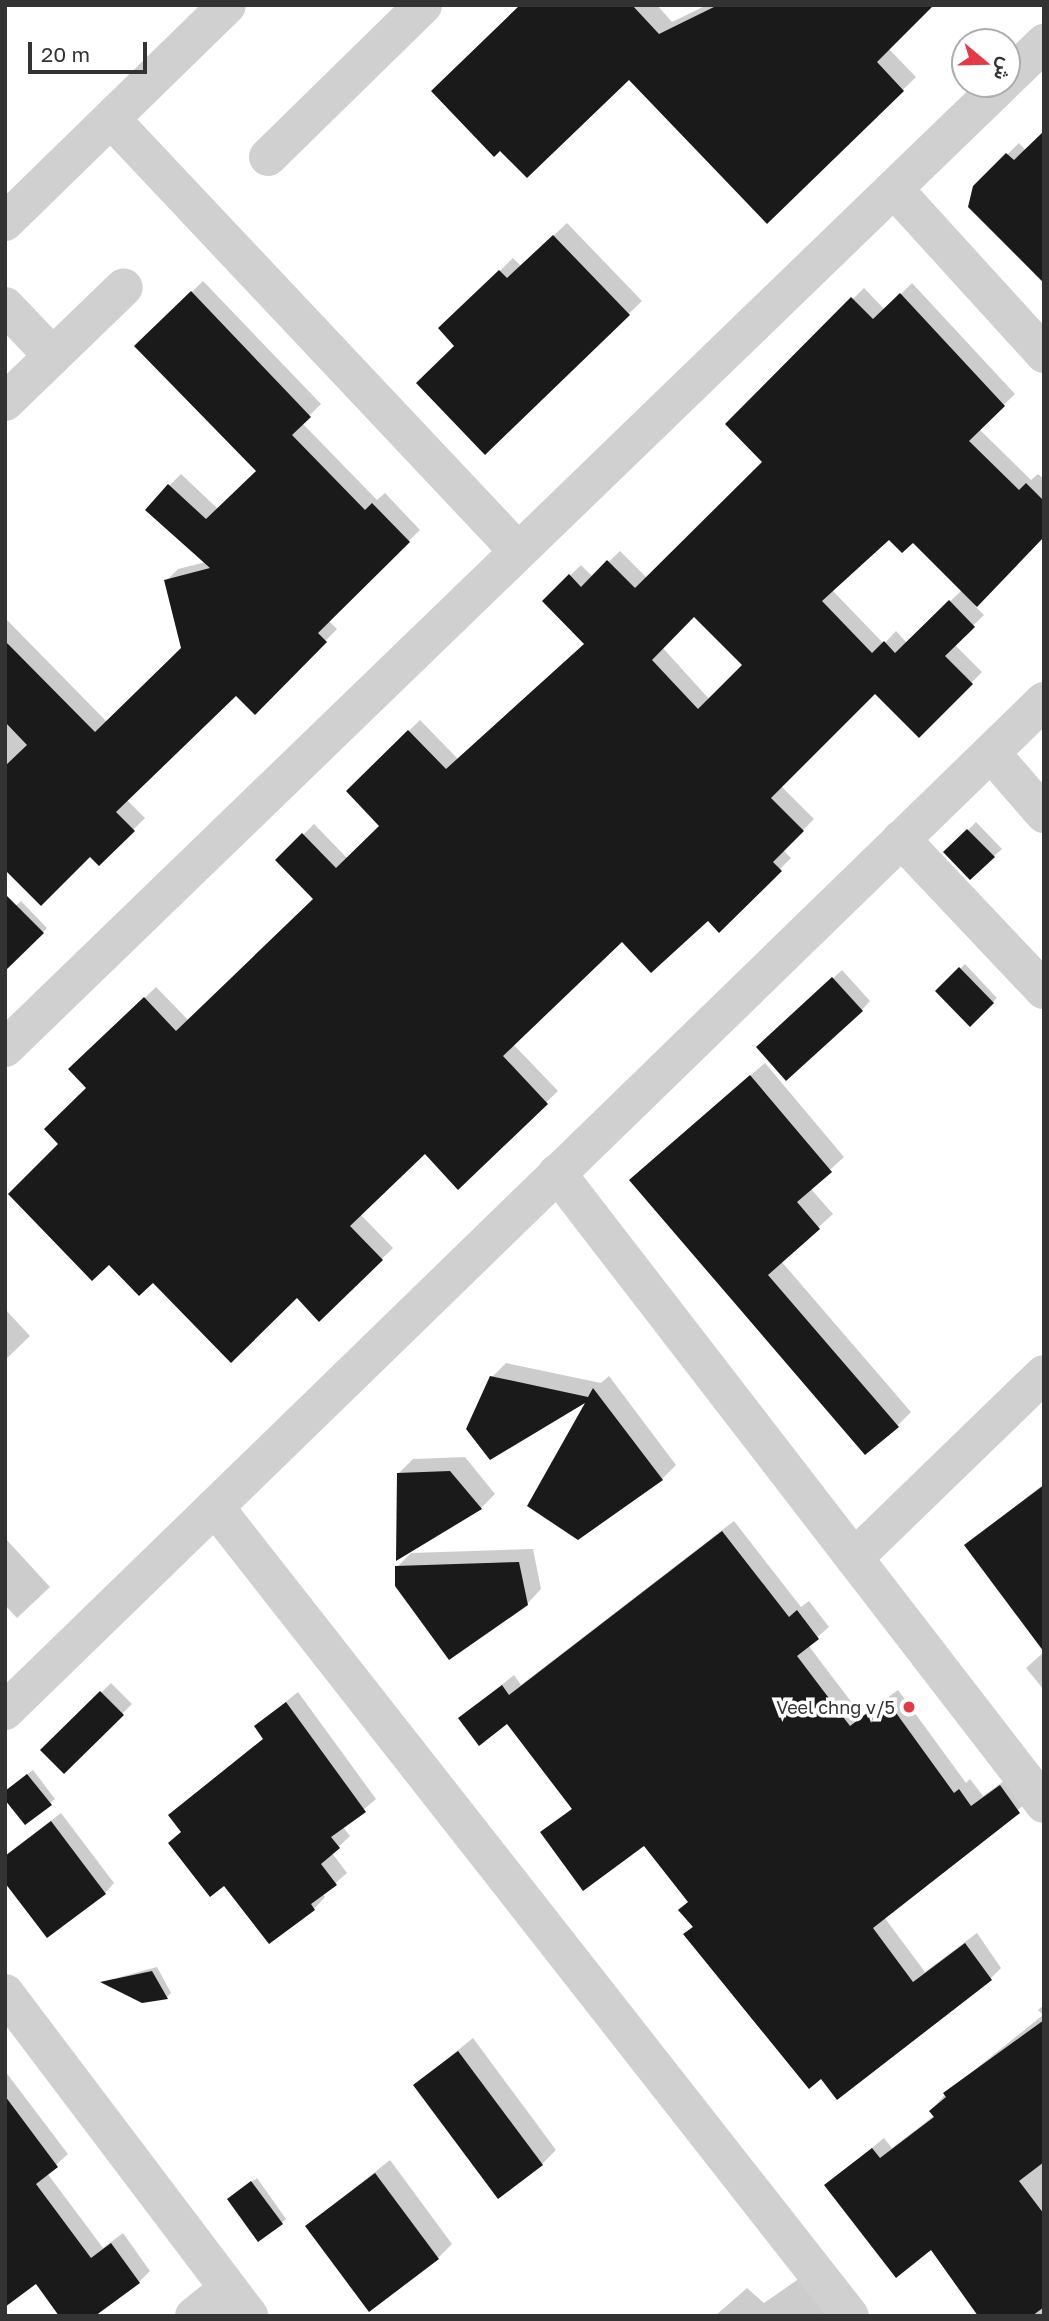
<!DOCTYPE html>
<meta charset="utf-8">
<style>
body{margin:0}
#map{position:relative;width:1049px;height:2321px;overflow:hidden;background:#fff;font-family:"Golos Text",Vazirmatn,sans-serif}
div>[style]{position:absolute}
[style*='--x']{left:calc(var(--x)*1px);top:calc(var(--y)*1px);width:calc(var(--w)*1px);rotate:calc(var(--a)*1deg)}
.shadow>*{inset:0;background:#0003}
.building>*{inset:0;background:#1a1a1a}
.minor>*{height:38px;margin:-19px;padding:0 19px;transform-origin:19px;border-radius:19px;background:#d0d0d0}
.dots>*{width:19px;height:19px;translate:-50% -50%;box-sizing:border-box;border:4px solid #fff;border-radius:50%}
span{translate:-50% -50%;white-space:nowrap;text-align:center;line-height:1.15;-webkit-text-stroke:7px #fff;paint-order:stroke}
.poi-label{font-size:18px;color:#333}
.right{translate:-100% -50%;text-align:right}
.frame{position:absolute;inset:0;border:7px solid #333;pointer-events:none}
.north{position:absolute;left:951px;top:28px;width:70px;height:70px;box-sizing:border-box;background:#fff;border:2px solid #adadad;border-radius:50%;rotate:109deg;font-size:19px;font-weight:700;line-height:28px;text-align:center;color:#333}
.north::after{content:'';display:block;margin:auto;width:24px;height:32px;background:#e63946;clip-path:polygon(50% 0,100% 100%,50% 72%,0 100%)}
.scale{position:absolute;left:28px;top:42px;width:119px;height:32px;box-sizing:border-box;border:4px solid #333;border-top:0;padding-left:9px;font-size:21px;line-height:24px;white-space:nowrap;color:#333;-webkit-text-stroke:5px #fff;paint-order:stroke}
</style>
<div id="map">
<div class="shadow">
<i style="clip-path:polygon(522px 5px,657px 5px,672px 22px,707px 5px,932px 5px,888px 48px,916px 77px,767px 222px,629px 77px)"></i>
<i style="clip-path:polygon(1044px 133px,1044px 284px,970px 207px,975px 186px,1019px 143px,1026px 151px)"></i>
<i style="clip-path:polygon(567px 223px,642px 301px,485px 452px,457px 346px,440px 329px,513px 258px,521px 266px)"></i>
<i style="clip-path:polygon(203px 281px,321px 404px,302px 423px,377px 500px,385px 493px,420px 530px,328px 620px,337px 629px,255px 713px,236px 693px,127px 800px,145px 818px,99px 864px,90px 854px,5px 868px,5px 618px,107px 722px,183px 648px,166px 581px,178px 569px,206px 562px,169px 486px,181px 474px,218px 509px,258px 471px,137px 346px)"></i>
<i style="clip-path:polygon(evenodd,912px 283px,1015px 394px,979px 429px,1031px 480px,1038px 474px,1044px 479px,1044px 535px,975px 606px,984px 615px,954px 644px,982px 672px,919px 736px,875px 691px,781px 786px,814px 819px,783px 850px,791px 858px,719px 930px,708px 919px,622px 939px,513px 1044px,558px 1091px,458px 1187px,425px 1152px,360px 1214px,393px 1248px,320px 1319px,297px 1295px,61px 1144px,88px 1088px,82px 1059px,156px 987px,189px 1021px,315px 899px,278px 860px,314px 824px,348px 859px,381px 826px,348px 791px,420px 720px,458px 759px,586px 643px,544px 601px,581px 565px,593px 577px,620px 551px,648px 579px,765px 462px,727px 424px,864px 288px,885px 310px,912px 283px,889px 537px,913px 541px,962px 590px,907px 643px,896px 631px,884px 644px,832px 590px,889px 537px,912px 283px,694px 615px,745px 665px,710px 700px,662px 647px,694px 615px)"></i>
<i style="clip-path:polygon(976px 822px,1002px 849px,970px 878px,946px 852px)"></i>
<i style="clip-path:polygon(21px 901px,47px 928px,19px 955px,5px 916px)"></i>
<i style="clip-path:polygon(965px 964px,997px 998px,970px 1025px,938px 991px)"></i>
<i style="clip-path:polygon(842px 970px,870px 1001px,862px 1010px,767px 1039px)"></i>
<i style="clip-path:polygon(765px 1063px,844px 1157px,810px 1188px,833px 1214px,781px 1261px,911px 1412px,897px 1426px,645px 1167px)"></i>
<i style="clip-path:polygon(5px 1309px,30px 1336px,5px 1360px)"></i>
<i style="clip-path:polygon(506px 1363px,601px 1383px,609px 1376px,676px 1465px,662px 1479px,590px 1398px,492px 1377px)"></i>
<i style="clip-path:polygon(465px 1457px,495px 1494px,481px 1508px,397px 1558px,399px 1473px,413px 1459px)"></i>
<i style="clip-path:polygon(1044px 1484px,1044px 1649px,966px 1545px)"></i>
<i style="clip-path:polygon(734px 1521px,801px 1607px,809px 1601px,829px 1627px,808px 1645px,862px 1716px,898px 1690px,966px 1783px,970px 1779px,983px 1796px,1011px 1776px,1030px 1800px,884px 1917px,925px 1972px,977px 1933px,1001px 1968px,990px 1979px,821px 2077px,685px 1934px,694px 1925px,689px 1901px,644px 1843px,543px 1833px,573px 1808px,507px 1722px,460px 1718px,514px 1675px,521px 1685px)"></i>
<i style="clip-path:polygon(5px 1538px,50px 1587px,17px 1618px,5px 1605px)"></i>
<i style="clip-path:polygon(533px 1549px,541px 1589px,527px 1604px,397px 1567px,411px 1553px)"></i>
<i style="clip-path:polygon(1044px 1652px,1044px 1690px,1026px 1668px)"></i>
<i style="clip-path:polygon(111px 1683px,132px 1704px,64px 1772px,43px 1750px)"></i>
<i style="clip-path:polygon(298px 1692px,376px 1799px,343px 1827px,350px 1836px,332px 1853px,347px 1873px,323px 1894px,325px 1897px,314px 1909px,183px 1831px,170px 1815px,264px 1738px,256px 1726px)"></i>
<i style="clip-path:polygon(33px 1770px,55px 1799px,50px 1803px,7px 1790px)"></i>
<i style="clip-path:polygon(61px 1813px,114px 1883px,105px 1893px,5px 1880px,5px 1856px)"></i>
<i style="clip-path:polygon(157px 1967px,171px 1993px,167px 1997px,102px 1982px)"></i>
<i style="clip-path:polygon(1044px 2005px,1044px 2316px,980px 2316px,932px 2248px,827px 2185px,884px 2138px,892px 2148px,935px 2115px,931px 2111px,946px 2093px,1043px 2015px,1038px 2010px)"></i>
<i style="clip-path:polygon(473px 2038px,556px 2150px,542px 2164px,415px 2085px)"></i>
<i style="clip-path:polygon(5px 2071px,68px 2154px,47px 2173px,103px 2248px,123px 2233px,150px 2271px,139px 2282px,36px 2281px,5px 2305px)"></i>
<i style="clip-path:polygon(390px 2160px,452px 2244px,438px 2258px,307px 2226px)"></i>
<i style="clip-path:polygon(257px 2178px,286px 2219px,282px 2223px,234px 2195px)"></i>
<i style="clip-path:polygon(800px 2278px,827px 2316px,715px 2316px,747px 2288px,764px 2303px)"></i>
</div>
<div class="building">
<i style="clip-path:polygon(520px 5px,632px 5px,659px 34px,718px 5px,934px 5px,877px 62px,904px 91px,767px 224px,629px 80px,527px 178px,500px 151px,494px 157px,431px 91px)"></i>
<i style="clip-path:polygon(1044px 131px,1044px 283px,968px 207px,973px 186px,1006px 153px,1014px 160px)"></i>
<i style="clip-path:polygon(553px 235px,630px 315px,485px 455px,416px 383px,454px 346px,438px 328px,499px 270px,507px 278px)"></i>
<i style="clip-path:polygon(191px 291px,311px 417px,292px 435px,365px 510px,372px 503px,410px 542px,318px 633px,327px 642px,255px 715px,236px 696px,116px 812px,135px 831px,99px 866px,90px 857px,41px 906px,5px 870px,5px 766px,27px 745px,5px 722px,5px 641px,95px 732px,181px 648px,164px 580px,210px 568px,145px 510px,168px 484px,206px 519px,256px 471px,134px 346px)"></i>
<i style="clip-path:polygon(evenodd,900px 293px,1005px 406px,969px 441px,1019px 490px,1026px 483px,1044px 501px,1044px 537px,977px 607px,913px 543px,902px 553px,889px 540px,822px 601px,872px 653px,884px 641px,895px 653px,949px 600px,975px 627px,945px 656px,973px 684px,919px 738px,875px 694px,771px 798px,804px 831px,773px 862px,782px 871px,719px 933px,708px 921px,651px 973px,622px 942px,503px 1056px,548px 1104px,458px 1190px,425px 1154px,350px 1226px,383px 1260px,319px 1322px,297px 1298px,231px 1363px,153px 1283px,139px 1296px,109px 1265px,92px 1281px,8px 1194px,58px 1144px,44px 1129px,86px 1088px,68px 1069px,144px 997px,176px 1031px,313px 899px,275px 860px,302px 833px,336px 868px,379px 826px,346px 791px,408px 730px,446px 769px,584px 644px,542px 601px,569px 574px,581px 587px,607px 560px,635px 588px,762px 462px,725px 424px,851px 297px,873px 319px,900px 293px,694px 617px,742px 665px,698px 709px,652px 660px,694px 617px)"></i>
<i style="clip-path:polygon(967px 829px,995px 857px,970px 880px,943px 852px)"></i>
<i style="clip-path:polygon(5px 894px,44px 933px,5px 971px)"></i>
<i style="clip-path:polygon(959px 967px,994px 1003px,970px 1027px,935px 991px)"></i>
<i style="clip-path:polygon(832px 977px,863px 1011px,786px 1081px,756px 1047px)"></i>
<i style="clip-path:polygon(750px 1075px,832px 1172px,797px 1202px,820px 1229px,768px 1275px,899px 1427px,865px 1455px,629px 1180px)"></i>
<i style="clip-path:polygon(490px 1376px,588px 1397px,593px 1388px,663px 1480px,578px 1540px,527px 1506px,585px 1403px,490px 1460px,466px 1429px)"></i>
<i style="clip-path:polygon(450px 1471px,482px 1509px,396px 1561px,397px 1473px)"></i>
<i style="clip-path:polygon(1044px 1485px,1044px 1652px,964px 1545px)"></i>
<i style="clip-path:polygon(722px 1531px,789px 1617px,797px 1610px,819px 1639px,797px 1656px,850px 1726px,886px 1699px,954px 1793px,959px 1789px,971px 1806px,1000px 1785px,1020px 1813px,873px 1928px,913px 1982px,965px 1943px,992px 1980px,837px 2100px,821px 2079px,809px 2089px,683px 1934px,693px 1927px,678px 1910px,688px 1902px,644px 1846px,583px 1891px,540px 1832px,572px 1809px,507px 1724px,479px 1746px,458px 1718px,502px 1685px,509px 1695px)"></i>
<i style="clip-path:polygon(519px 1562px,528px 1605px,449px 1660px,395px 1586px,395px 1566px)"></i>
<i style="clip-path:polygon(100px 1691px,124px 1715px,64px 1774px,40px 1750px)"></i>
<i style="clip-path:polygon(286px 1702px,366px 1812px,331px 1837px,340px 1848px,321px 1864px,337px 1885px,311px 1904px,315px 1910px,269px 1944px,224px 1886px,210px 1897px,168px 1843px,181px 1832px,168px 1815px,263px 1739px,254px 1726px)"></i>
<i style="clip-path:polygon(27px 1774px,52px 1805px,25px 1825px,5px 1800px,5px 1791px)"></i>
<i style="clip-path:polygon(51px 1821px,106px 1894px,47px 1938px,5px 1883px,5px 1856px)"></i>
<i style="clip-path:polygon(152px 1971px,168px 1999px,142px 2003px,100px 1982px)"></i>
<i style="clip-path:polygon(1044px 2020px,1044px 2162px,1019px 2181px,1044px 2214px,1044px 2307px,1032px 2316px,978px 2316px,931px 2250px,896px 2278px,824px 2185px,872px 2148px,880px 2158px,934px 2117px,929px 2111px,946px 2097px,943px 2093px)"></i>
<i style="clip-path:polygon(458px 2051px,543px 2165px,498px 2199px,413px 2085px)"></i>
<i style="clip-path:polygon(5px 2096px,58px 2167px,36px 2184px,91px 2258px,111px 2243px,140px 2283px,95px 2316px,59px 2316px,36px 2284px,5px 2307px)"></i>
<i style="clip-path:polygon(375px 2173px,439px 2259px,369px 2312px,305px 2226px)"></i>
<i style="clip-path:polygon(251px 2181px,283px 2224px,258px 2242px,227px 2199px)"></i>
</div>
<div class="minor">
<i style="--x:1007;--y:79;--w:52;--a:-44.2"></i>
<i style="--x:111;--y:119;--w:591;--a:46.71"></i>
<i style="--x:268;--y:157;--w:217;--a:-44.4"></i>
<i style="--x:894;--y:189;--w:223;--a:47.7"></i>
<i style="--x:5;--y:222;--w:310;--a:-44.3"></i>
<i style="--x:5;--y:306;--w:69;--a:46.2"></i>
<i style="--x:5;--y:402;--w:165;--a:-44"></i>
<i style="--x:991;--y:753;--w:81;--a:49"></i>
<i style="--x:901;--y:839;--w:208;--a:46.6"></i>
<i style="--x:5;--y:1048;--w:1387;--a:-44.04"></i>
<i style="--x:557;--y:1173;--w:797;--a:52.34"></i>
<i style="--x:215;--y:1507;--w:1028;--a:51.87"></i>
<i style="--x:854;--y:1558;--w:264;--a:-44.1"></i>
<i style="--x:5;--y:1711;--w:1449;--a:-44.19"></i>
<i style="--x:5;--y:1993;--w:405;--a:52.9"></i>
<i style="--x:194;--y:2316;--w:43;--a:-38.5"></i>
</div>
<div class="dots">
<i style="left:909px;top:1707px;background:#e63946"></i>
</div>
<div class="poi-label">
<span class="right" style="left:895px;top:1707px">Veel chng v/5</span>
</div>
<div class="frame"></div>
<div class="north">ش</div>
<div class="scale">20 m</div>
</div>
